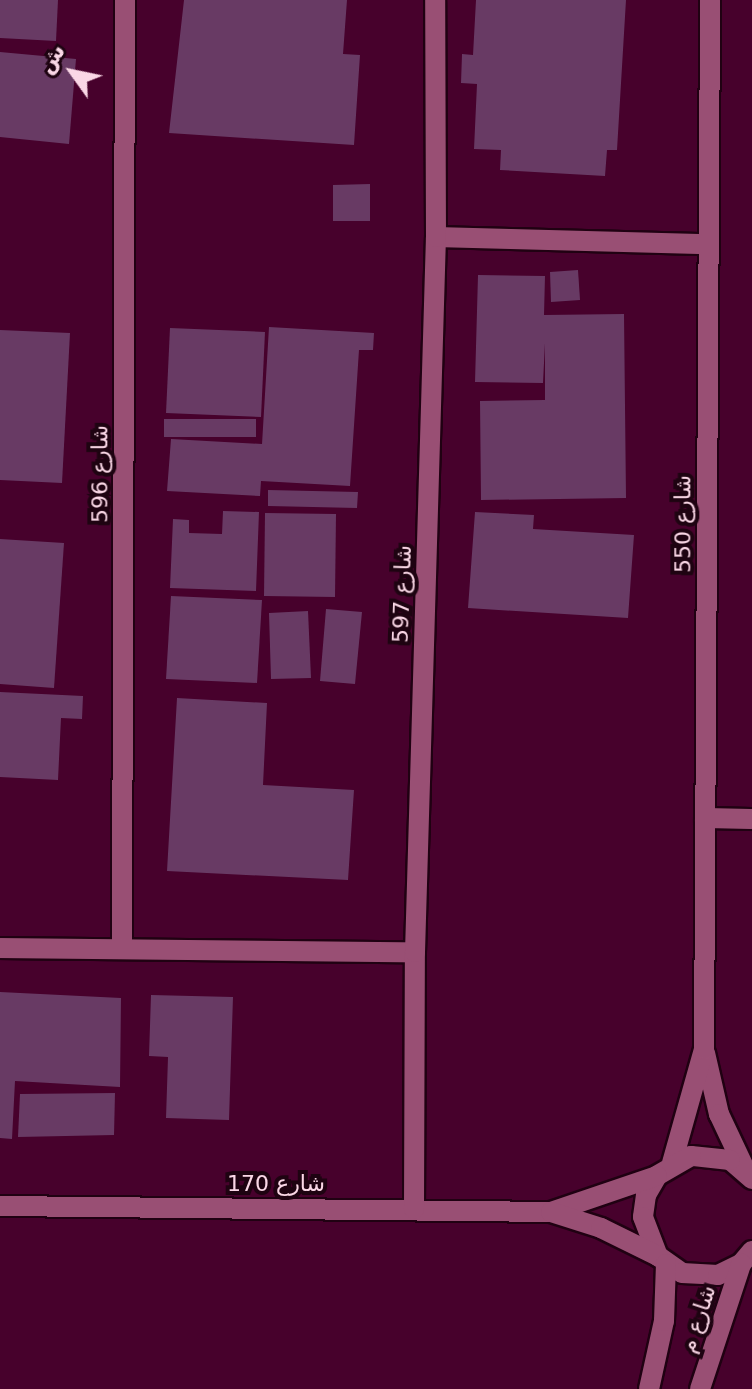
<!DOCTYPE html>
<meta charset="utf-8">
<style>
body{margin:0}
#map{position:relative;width:752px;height:1389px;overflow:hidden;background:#47012c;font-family:"DejaVu Sans","Noto Naskh Arabic",sans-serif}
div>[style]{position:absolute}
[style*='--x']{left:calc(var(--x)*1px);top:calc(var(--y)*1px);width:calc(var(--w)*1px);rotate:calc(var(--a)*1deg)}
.building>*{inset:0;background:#683a64}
.roads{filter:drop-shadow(2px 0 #200112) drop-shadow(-2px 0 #200112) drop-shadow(0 2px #200112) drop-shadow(0 -2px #200112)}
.street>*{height:20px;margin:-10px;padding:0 10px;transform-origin:10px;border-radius:10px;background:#994f74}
span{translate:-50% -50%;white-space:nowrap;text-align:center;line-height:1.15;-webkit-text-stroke:8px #1e0311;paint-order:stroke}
.street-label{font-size:22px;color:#fad7e6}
.north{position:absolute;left:32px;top:32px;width:80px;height:80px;-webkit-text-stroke:6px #1e0311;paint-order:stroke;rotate:303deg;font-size:22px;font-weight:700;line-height:32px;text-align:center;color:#fad7e6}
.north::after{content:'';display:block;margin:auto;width:28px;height:36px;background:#fad7e6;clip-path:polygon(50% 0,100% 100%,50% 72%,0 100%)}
</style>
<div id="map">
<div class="building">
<i style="clip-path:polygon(0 0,58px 0,56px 41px,0 38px)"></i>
<i style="clip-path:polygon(184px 0,347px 0,343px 54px,360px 55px,354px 145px,169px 133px)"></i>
<i style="clip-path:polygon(476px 0,626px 0,617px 150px,607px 150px,605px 176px,500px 170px,501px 150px,474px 149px,477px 84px,461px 83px,462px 54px,473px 55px)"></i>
<i style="clip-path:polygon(0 52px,76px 59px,69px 144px,0 137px)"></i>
<i style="clip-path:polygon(370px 184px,370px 221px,333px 221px,333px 185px)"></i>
<i style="clip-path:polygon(578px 270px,580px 300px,551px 302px,550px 272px)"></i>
<i style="clip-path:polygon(478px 275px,545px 276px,544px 315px,624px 314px,626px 498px,481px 500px,480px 401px,545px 400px,545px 343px,543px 383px,475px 382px)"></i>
<i style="clip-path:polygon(269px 327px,374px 333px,373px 350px,359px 350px,350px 486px,261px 481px,260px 496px,167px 491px,171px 439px,262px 444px)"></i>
<i style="clip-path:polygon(170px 328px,265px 332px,261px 417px,166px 413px)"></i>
<i style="clip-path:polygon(0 330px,70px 333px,62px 483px,0 480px)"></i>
<i style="clip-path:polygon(164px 419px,256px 419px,256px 437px,164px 437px)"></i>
<i style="clip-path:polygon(268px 490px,358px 492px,357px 508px,268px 506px)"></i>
<i style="clip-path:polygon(223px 511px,259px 512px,256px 591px,170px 588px,173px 519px,189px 520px,189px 533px,222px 534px)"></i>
<i style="clip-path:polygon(475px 512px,534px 515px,533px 529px,634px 535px,628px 618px,468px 608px)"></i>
<i style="clip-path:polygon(265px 513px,336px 514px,335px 597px,264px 596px)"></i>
<i style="clip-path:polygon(0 539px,64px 543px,54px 688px,0 684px)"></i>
<i style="clip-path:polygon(171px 596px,262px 600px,257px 683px,166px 679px)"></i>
<i style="clip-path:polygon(326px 609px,362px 612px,355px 684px,320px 681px)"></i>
<i style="clip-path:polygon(308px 611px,311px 678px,271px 679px,269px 613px)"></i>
<i style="clip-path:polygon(0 692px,83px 696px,82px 719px,61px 718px,58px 780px,0 777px)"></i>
<i style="clip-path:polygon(177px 698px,267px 703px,263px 785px,354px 790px,348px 880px,167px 871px)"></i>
<i style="clip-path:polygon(0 992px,121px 998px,120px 1087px,15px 1081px,12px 1139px,0 1138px)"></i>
<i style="clip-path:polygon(151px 995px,233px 997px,229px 1120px,166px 1118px,168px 1057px,149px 1056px)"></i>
<i style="clip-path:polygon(115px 1093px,114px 1135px,18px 1137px,20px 1094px)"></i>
</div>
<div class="roads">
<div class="street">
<i style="--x:436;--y:237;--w:272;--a:1.5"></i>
<i style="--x:705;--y:818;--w:47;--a:1.2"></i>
<i style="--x:122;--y:947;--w:947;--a:-89.82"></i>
<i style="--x:0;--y:948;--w:415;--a:0.6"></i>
<i style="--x:705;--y:1053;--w:63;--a:77.1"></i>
<i style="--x:719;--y:1114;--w:61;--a:64.7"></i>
<i style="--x:672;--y:1163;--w:118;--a:-74.3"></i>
<i style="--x:704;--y:1049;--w:1049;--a:-89.67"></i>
<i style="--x:752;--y:1179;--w:29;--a:-139"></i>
<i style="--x:730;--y:1160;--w:39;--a:-174"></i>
<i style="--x:691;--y:1156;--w:39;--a:150"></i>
<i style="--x:657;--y:1176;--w:22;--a:120"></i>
<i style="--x:646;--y:1195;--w:22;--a:98"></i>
<i style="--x:643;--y:1217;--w:42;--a:69"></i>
<i style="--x:658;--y:1256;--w:29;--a:35"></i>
<i style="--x:682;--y:1273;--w:36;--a:3"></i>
<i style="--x:718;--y:1275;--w:25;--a:-26"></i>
<i style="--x:741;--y:1264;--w:17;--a:-50"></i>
<i style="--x:0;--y:1206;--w:551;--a:0.62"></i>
<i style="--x:551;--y:1212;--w:112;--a:-18.8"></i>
<i style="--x:414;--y:1209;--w:257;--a:-89.8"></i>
<i style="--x:415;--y:952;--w:715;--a:-88.32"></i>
<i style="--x:436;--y:237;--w:237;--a:-90.2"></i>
<i style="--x:551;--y:1212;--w:52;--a:17.7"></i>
<i style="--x:601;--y:1228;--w:64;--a:26.2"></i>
<i style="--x:649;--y:1389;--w:70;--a:-77.6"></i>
<i style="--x:664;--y:1321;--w:57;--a:-88"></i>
<i style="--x:700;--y:1389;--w:132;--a:-71.8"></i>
</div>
</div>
<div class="street-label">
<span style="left:100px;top:474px;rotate:-90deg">شارع 596</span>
<span style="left:683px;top:524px;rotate:-90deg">شارع 550</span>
<span style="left:402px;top:594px;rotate:-88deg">شارع 597</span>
<span style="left:276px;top:1184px">شارع 170</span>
<span style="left:698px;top:1319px;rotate:-72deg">شارع م</span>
</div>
<div class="north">ش</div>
</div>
